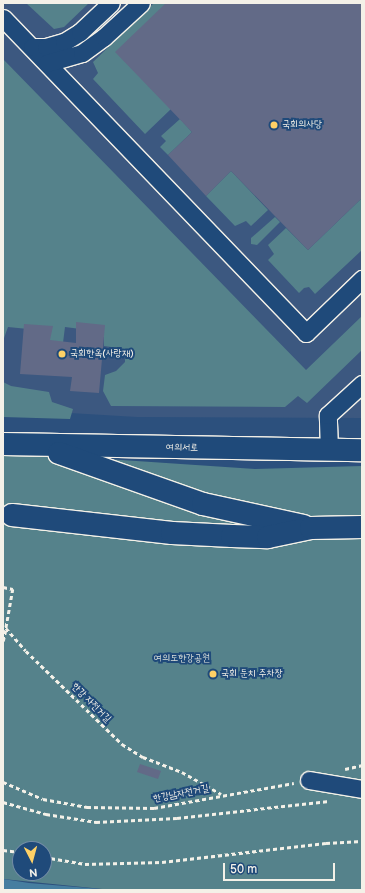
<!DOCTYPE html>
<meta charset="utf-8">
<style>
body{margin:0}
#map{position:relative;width:365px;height:893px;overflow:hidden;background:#2c507d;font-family:"Balsamiq Sans","Poor Story",sans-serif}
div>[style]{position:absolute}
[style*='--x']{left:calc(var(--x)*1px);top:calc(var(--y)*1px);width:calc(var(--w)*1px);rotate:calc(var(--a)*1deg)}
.built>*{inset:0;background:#3c5880}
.green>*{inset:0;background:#55828b}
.water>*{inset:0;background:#467ea0}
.building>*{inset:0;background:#626a87}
.path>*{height:2.5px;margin-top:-1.25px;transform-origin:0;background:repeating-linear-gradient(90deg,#f4f1e8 0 4px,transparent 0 7px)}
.roads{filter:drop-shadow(1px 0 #f4f1e8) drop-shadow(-1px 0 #f4f1e8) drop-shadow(0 1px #f4f1e8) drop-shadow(0 -1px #f4f1e8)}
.minor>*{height:17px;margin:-8.5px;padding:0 8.5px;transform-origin:8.5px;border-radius:8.5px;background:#1f4a7a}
.major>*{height:22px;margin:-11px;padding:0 11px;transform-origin:11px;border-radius:11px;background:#1f4a7a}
.dots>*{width:11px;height:11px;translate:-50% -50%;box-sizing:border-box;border:2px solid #1f4a7a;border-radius:50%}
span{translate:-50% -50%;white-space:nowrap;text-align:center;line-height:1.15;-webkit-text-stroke:4px #1f4a7a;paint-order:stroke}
.poi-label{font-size:10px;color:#f4f1e8}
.left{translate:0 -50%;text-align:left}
.street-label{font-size:10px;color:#f4f1e8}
.park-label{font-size:10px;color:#dce0da}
.frame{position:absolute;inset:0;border:4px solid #f4f1e8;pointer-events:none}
.north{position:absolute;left:12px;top:841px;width:40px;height:40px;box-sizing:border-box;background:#1f4a7a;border:1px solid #748da6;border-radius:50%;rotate:174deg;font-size:11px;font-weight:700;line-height:16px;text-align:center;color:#f4f1e8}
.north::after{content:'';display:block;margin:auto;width:14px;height:18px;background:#ffd166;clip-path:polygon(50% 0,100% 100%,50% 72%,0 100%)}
.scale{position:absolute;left:223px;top:863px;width:112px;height:18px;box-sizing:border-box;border:2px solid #f4f1e8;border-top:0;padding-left:5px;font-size:12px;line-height:14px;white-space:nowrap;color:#f4f1e8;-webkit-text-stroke:3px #1f4a7a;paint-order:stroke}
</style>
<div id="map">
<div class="built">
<i style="clip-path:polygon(3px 3px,362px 3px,362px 418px,137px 417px,3px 409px)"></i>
</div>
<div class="green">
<i style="clip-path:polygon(26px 3px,89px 3px,64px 27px,54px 29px)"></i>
<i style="clip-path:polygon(154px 3px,166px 3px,171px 109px,145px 134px,93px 79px,98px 73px,93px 62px)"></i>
<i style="clip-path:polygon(3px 59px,306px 370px,362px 316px,362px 350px,307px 403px,298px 396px,285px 407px,111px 406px,103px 391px,105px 375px,116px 371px,125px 362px,125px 349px,104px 346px,104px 332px,65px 327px,63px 343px,48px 341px,48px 331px,8px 327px,3px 341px)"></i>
<i style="clip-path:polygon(180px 119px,192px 132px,168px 155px,160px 147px,166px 141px,161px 136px)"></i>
<i style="clip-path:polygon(231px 171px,268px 210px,251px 226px,246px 221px,235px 226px,206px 196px)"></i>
<i style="clip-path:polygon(362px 198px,362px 250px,315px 294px,309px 287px,304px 288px,299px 293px,268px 260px,274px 254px,268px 245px,286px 228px,308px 250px)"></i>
<i style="clip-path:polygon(275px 217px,280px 222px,257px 245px,251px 244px,251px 238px)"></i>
<i style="clip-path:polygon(3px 382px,11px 386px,49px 392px,52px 402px,73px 409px,70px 419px,3px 417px)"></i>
<i style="clip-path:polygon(evenodd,3px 452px,255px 469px,362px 466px,362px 890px,112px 890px,3px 879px,3px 452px,20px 849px,44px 849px,44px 873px,20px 873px,20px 849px)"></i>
</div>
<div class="water">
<i style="clip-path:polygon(3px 879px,29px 883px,112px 890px,3px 890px)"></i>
</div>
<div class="building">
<i style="clip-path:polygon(166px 3px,362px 3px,362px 198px,308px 250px,231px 171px,206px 196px,168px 155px,192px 132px,115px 52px)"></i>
<i style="clip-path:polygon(76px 322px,105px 325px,99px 393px,70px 391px,72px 377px,20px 374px,24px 324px,53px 326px,50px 340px,76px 343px)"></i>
<i style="clip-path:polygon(140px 764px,161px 771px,158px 779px,137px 772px)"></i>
</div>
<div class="path">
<i style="--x:3;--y:587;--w:10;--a:11"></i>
<i style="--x:13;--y:589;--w:40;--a:100"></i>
<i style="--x:6;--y:628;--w:30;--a:49"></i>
<i style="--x:26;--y:651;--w:134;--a:44.1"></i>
<i style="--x:122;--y:744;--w:25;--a:32"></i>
<i style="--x:143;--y:757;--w:42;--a:21"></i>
<i style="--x:182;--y:772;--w:45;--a:29.4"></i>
<i style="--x:3;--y:641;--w:13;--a:-77"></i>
<i style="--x:345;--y:769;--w:17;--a:-13"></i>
<i style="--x:3;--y:782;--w:43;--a:23"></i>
<i style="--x:43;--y:799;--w:45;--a:10.3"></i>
<i style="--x:87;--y:807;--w:67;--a:0.9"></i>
<i style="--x:154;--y:808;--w:142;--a:-10.1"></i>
<i style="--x:3;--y:802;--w:45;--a:15.6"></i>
<i style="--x:46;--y:814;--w:51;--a:9.1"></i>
<i style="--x:96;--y:822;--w:81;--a:-2.8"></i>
<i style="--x:177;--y:818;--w:153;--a:-6.4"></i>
<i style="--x:3;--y:850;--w:17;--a:7"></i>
<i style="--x:44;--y:857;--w:42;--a:9.7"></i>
<i style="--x:85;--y:864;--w:77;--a:-1.5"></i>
<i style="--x:162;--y:862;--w:165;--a:-6.6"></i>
<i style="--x:326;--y:843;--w:36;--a:-3"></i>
</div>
<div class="roads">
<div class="minor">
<i style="--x:3;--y:18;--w:437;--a:46.1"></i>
<i style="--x:306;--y:333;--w:78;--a:-44"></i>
<i style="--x:32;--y:47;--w:14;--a:0"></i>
<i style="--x:46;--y:47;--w:19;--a:-16"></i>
<i style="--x:64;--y:42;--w:19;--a:-32"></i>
<i style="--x:80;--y:32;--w:42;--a:-43.1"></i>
<i style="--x:47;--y:63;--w:36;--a:-16"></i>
<i style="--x:82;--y:53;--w:27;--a:-36"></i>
<i style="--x:104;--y:37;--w:50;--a:-42.6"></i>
<i style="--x:329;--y:450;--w:35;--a:-92"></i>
<i style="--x:328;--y:415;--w:46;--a:-42.4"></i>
<i style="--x:309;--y:780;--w:54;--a:9.6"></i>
</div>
<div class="major">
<i style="--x:3;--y:444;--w:359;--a:1"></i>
<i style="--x:59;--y:453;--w:153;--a:19.5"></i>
<i style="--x:203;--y:504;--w:103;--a:12.3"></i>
<i style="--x:12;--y:515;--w:161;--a:6.4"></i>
<i style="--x:172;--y:533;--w:60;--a:2.9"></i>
<i style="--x:232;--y:536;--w:36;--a:2"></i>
<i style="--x:268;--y:537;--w:44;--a:-11.8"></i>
<i style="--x:311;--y:528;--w:51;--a:-1.1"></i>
</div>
</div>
<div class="dots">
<i style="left:274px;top:125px;background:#ffd166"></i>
<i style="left:62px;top:354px;background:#ffd166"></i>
<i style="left:213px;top:674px;background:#ffd166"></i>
</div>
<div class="poi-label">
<span class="left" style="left:282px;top:125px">국회의사당</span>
<span class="left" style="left:70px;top:354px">국회한옥(사랑재)</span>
<span class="left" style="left:221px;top:674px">국회 둔치 주차장</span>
</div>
<div class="street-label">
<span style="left:182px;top:448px;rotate:1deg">여의서로</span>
<span style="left:91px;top:703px;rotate:45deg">한강 자전거길</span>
<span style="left:181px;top:794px;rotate:-11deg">한강남자전거길</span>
</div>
<div class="park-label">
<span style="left:182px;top:659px">여의도한강공원</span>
</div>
<div class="frame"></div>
<div class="north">N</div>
<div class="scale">50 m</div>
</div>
